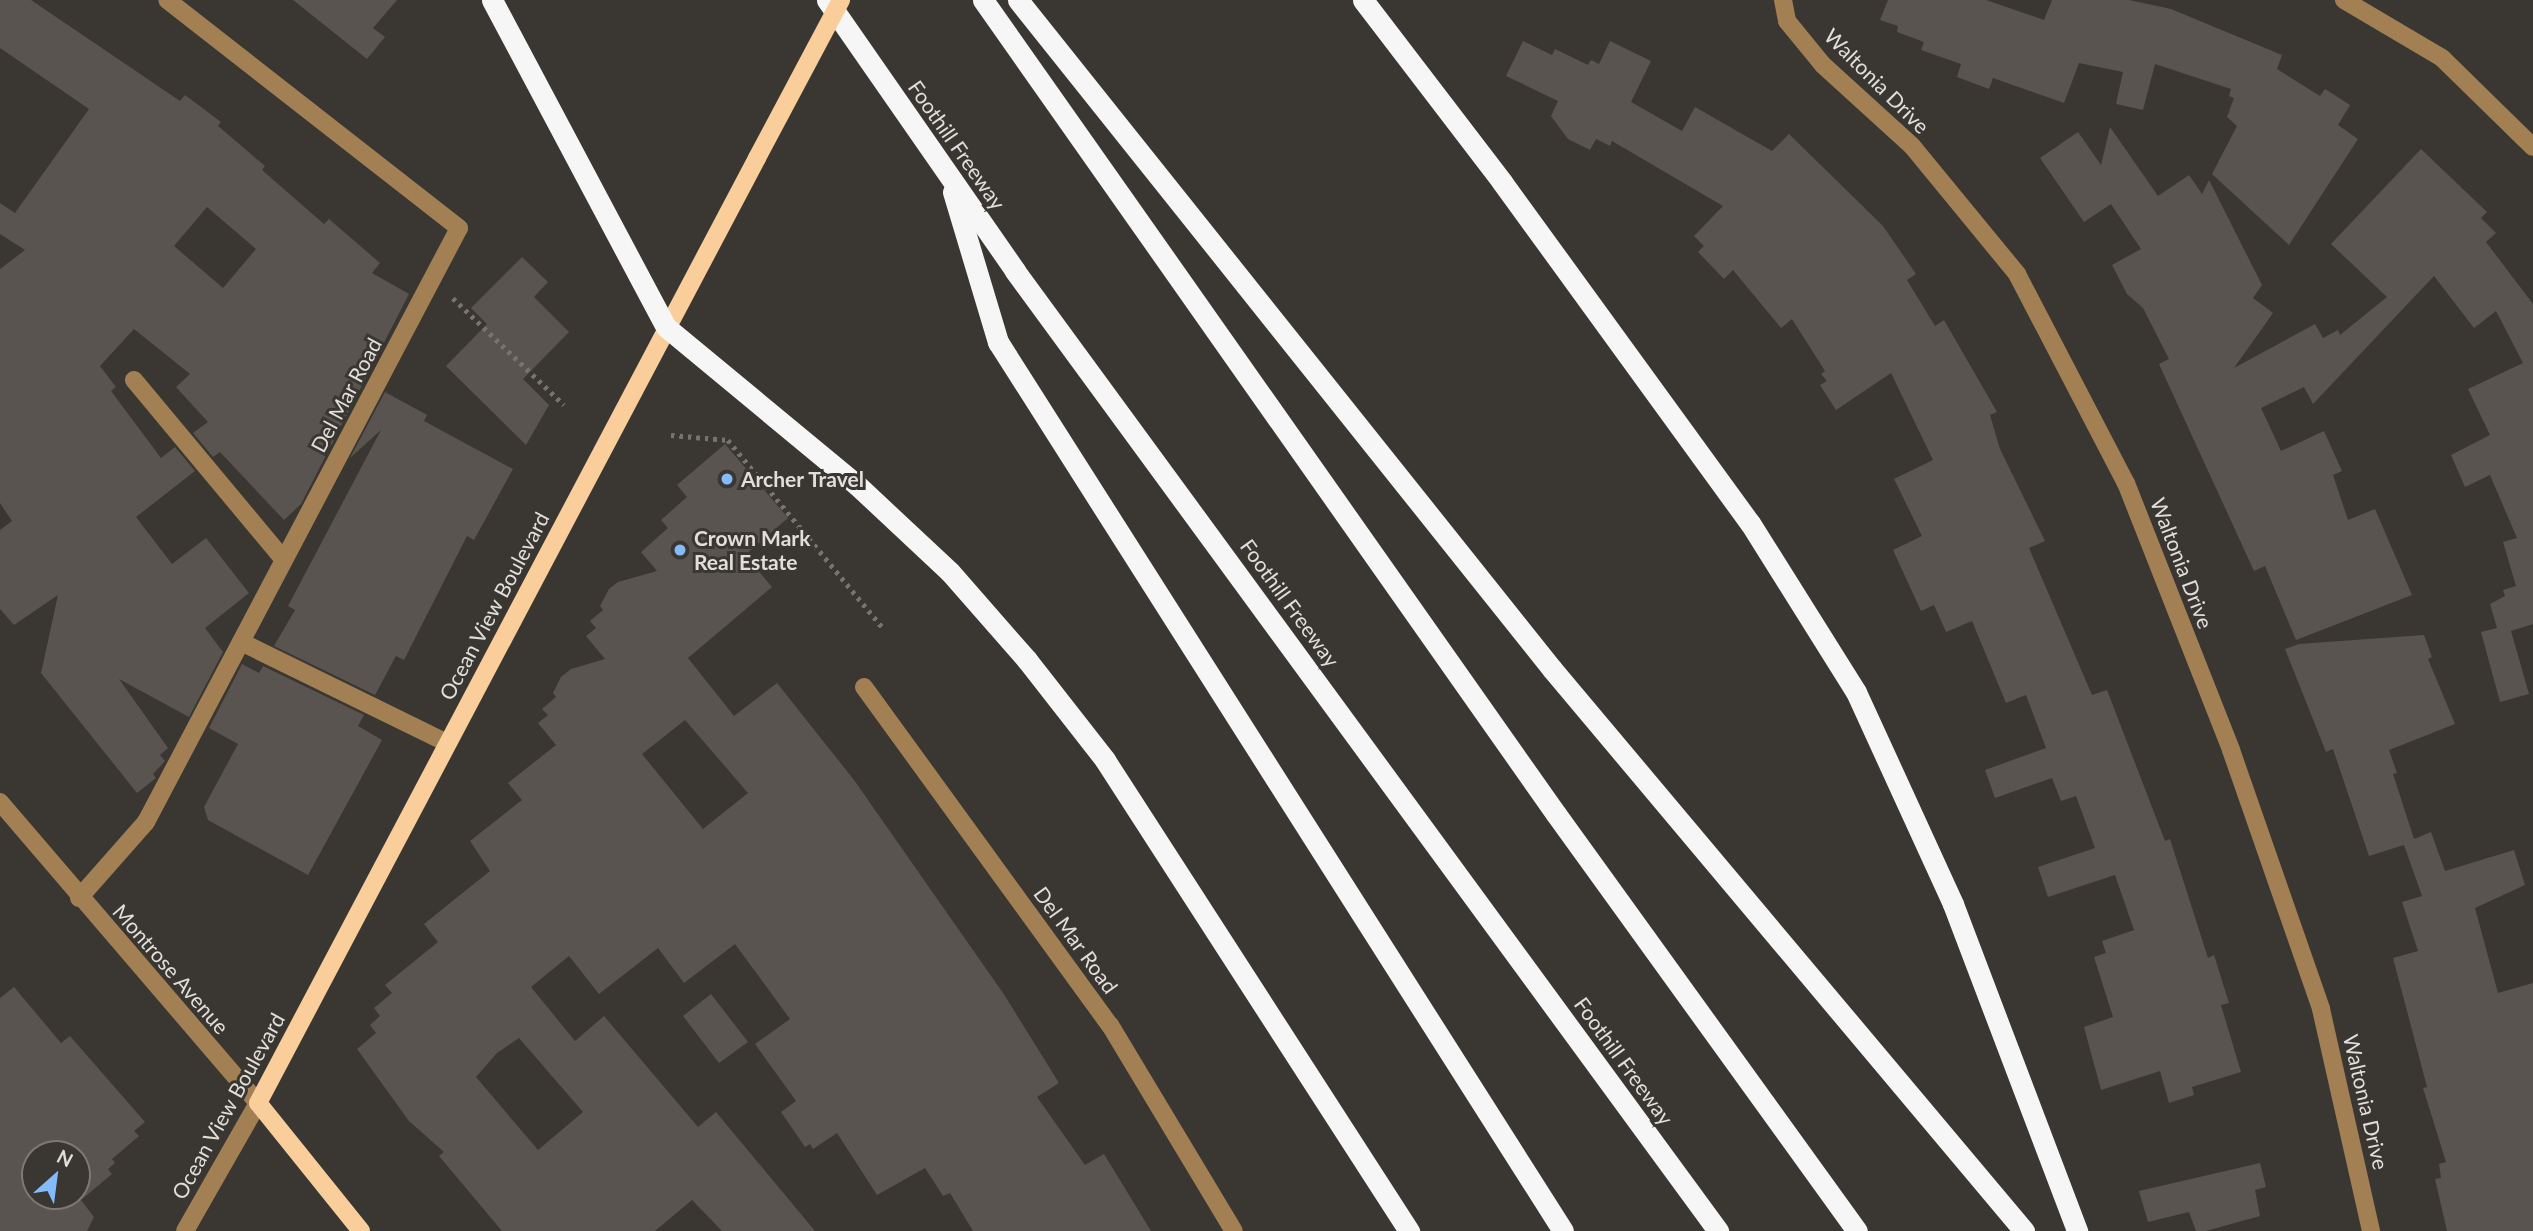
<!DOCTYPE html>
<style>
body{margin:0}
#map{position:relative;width:2533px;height:1231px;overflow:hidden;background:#3a3631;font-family:Lato,sans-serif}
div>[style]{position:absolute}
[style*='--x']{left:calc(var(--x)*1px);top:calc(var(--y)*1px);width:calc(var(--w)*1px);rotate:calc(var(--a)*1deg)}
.building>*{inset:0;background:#59544f}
.path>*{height:4.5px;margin-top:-2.25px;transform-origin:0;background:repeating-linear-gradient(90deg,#77746f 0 3.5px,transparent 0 8.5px)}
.minor>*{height:18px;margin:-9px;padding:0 9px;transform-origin:9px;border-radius:9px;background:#a28054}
.major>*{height:18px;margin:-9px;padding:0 9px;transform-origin:9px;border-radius:9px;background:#f9ce9a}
.highway>*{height:21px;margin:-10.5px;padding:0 10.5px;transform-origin:10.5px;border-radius:10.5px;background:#f6f6f6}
.major-bridge>*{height:18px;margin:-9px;padding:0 9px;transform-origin:9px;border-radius:9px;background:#f9ce9a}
.dots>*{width:19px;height:19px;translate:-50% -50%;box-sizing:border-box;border:4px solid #3a3631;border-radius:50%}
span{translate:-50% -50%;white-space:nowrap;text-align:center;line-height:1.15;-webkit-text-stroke:6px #3a3631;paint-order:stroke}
.street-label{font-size:21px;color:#e1dedb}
.poi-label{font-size:21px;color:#e1dedb;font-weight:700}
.left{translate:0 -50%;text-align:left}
.north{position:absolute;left:21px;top:1140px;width:70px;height:70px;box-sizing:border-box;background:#3a3631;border:2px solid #7d7975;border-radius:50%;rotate:28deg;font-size:19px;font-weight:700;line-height:28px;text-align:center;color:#e1dedb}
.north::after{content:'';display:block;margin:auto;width:24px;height:32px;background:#84bcfb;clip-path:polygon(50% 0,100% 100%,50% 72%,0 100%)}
</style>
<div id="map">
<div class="building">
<i style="clip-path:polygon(evenodd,0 0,31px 0,180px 101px,185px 95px,221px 122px,218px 126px,265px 166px,262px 170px,324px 224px,329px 219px,380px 263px,372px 273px,409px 294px,301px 504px,284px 520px,220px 452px,213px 457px,193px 433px,208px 422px,176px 387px,190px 374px,134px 329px,100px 366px,116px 387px,111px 391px,161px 458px,175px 447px,195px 471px,136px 517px,172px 564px,206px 538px,249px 593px,205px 628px,223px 652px,189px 717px,119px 679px,168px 748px,160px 755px,165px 761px,153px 774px,156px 778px,137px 793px,41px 673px,58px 595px,14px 625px,0 609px,0 530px,12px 521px,0 503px,0 269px,25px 250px,0 234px,0 203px,15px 213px,89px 109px,0 48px,0 0,207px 207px,256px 249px,223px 288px,174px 246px,207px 207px)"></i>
<i style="clip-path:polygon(293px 0,397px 0,373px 28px,385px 37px,367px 59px)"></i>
<i style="clip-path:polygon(1888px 0,1986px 0,2044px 20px,2052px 0,2129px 0,2171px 9px,2282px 55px,2277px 69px,2320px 96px,2325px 89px,2350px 105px,2338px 125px,2358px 139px,2289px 245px,2212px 174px,2237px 126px,2227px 117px,2234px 98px,2229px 96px,2231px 89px,2155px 64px,2143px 110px,2116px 104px,2123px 72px,2079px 63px,2064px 103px,1993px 78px,1989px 89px,1957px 77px,1961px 64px,1921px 50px,1924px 42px,1897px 32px,1898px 26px,1880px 20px)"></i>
<i style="clip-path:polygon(1523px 41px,1552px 55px,1555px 49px,1588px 65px,1591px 60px,1599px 64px,1610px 41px,1651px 61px,1631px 102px,1682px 131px,1695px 107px,1772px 151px,1789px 134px,1883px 226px,1916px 274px,1907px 280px,1935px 326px,1944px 320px,1997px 412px,1990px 415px,2000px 449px,2045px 541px,2029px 548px,2092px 695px,2107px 690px,2165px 841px,2170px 839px,2208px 958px,2214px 955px,2229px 1003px,2221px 1005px,2241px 1072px,2192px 1087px,2194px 1095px,2169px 1103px,2160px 1071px,2101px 1090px,2084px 1027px,2113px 1017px,2094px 957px,2106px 953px,2102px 941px,2134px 930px,2115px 875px,2048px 897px,2038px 867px,2095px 848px,2076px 796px,2061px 801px,2052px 778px,1995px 798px,1985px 770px,2046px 748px,2026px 695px,2006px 703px,1972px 621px,1946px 632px,1934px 605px,1921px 611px,1893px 550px,1922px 536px,1894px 479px,1933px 460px,1891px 373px,1836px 410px,1820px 385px,1827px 381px,1821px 374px,1825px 371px,1792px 319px,1781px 328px,1733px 270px,1724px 279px,1698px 252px,1704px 246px,1694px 236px,1723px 206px,1612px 141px,1610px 146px,1596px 139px,1590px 150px,1568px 139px,1551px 116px,1558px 101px,1506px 76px)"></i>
<i style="clip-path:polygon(2110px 127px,2158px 196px,2189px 175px,2202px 194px,2209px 180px,2262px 285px,2253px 298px,2273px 313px,2234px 368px,2315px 324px,2323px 338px,2338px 330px,2340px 335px,2387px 297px,2331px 244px,2421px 149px,2487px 212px,2481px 218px,2496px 233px,2486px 242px,2533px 304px,2533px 624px,2511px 631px,2529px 694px,2500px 702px,2481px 632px,2497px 628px,2490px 604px,2505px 596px,2503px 590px,2516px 586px,2503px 542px,2517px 538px,2490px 475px,2465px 487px,2451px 455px,2490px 435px,2468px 389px,2523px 363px,2496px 311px,2474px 328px,2434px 276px,2313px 404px,2304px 387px,2261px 408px,2281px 451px,2324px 431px,2342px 471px,2333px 475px,2348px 520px,2375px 509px,2412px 595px,2296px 640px,2265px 566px,2254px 571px,2159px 364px,2169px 359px,2143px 308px,2127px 294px,2112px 265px,2141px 249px,2111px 204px,2084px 222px,2040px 158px,2078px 132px,2101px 165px)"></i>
<i style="clip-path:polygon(522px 257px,548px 282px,534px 297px,569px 332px,523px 379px,549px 405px,526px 445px,446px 366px,487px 324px,471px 308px)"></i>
<i style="clip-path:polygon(385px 392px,427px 415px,424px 421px,513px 469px,474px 540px,467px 536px,404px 660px,396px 656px,375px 695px,274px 646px,295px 610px,288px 606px,381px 430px,350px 458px)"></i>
<i style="clip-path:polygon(evenodd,725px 444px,788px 518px,745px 555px,772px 587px,688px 658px,734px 716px,777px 683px,854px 780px,1003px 993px,1059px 1083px,1037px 1097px,1085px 1165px,1104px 1154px,1151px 1231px,973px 1231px,950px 1193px,943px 1196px,925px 1168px,877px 1195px,837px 1133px,813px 1149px,810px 1144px,805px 1147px,781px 1112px,796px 1101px,755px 1044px,790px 1019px,735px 944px,684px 983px,658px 948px,599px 994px,569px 956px,531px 987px,575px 1041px,604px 1016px,698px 1127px,716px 1112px,815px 1231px,722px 1231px,692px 1200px,655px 1231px,502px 1231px,439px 1156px,444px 1152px,409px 1121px,357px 1049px,376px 1033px,370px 1025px,380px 1016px,374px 1008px,392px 993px,385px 985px,438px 942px,424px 924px,490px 871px,470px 841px,522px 800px,508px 783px,556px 745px,538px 723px,548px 715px,542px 709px,556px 697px,553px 693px,561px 677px,571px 669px,605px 659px,586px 636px,596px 628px,590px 621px,603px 610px,600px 606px,609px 589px,618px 582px,657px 571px,641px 552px,668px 528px,661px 520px,687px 497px,677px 485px,725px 444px,685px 720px,748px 793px,703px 829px,642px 754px,685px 720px,725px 444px,519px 1038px,583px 1112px,538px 1150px,476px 1077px,497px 1053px,519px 1038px)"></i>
<i style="clip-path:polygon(2424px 635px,2432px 657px,2428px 659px,2455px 724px,2389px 750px,2397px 773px,2393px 774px,2414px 839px,2431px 832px,2445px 871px,2514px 850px,2525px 885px,2475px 908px,2498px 993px,2533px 983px,2533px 1231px,2447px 1231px,2435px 1179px,2441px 1178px,2439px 1164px,2446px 1162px,2423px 1088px,2427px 1087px,2393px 958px,2418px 951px,2402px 902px,2422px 896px,2404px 845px,2369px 856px,2333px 749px,2326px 752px,2285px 649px,2299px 644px)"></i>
<i style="clip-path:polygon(242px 664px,259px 673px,263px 666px,364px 715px,358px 726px,382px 740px,308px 875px,208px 820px,204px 807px,238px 744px,209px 728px)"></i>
<i style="clip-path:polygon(evenodd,14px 987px,61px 1043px,70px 1036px,145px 1122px,134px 1131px,139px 1136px,112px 1159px,115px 1163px,108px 1169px,112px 1174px,81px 1200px,94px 1217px,87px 1231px,0 1231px,0 998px,14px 987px,35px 1154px,77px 1154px,77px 1196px,35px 1196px,35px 1154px)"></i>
<i style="clip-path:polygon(711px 994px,748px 1042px,719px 1063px,683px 1016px)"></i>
<i style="clip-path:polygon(2260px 1163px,2266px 1187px,2255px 1190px,2260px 1216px,2206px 1231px,2196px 1231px,2189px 1212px,2148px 1222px,2139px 1191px)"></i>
</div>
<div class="path">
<i style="--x:453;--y:298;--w:154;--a:43.9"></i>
<i style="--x:671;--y:435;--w:57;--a:5"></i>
<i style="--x:728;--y:440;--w:242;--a:50.5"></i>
</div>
<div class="minor">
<i style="--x:1783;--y:0;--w:21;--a:79"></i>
<i style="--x:1787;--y:21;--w:57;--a:50.7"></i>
<i style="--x:1823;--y:65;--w:120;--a:42.3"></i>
<i style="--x:1912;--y:146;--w:166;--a:50.6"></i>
<i style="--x:2017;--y:274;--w:236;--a:62.5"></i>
<i style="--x:2126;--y:483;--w:287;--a:68.5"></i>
<i style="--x:2231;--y:750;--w:274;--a:70.8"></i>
<i style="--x:2321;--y:1009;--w:228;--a:77.3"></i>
<i style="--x:2344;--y:0;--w:114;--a:30.6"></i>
<i style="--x:2442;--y:58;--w:127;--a:44.4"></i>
<i style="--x:134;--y:380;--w:234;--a:50.2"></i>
<i style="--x:241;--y:642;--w:229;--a:26.1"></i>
<i style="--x:864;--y:687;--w:418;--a:54"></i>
<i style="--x:1110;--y:1025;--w:240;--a:59"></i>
<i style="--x:0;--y:802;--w:396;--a:49.4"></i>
<i style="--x:258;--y:1103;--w:147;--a:119.7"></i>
<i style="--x:79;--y:898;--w:101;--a:-48.6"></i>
<i style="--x:146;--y:822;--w:671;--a:-62.21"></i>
<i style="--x:459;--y:228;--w:370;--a:-142"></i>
</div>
<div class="major">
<i style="--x:361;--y:1231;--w:164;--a:-128.8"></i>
<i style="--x:258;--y:1103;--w:1069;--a:-62.16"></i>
</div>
<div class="highway">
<i style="--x:492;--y:0;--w:370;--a:62"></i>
<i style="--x:666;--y:327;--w:248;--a:39.6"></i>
<i style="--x:857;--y:485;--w:127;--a:43.1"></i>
<i style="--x:950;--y:572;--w:117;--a:48.8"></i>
<i style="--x:1027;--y:660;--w:127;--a:52"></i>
<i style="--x:1105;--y:760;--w:561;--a:57.16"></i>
<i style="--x:827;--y:0;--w:330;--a:55.2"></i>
<i style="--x:1015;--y:271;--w:1190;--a:53.78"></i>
<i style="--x:983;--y:0;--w:995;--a:54.86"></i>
<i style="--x:1556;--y:814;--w:514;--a:54.18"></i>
<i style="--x:1018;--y:0;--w:856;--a:51.4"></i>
<i style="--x:1552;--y:669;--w:734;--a:49.97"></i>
<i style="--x:1363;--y:0;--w:229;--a:52.6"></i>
<i style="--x:1502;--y:182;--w:422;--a:54"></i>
<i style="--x:1750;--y:523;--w:199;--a:57.9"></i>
<i style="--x:1856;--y:692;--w:233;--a:65.4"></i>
<i style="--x:1953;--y:904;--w:350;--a:69.2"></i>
<i style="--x:953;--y:192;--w:157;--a:73.3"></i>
<i style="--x:998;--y:342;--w:1053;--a:57.56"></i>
</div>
<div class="major-bridge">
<i style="--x:757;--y:158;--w:179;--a:-62"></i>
</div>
<div class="dots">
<i style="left:727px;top:479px;background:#84bcfb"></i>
<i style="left:680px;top:550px;background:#84bcfb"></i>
</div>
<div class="street-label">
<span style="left:1877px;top:81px;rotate:45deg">Waltonia Drive</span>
<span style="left:957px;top:145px;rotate:55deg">Foothill Freeway</span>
<span style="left:346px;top:395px;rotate:-62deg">Del Mar Road</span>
<span style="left:2182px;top:563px;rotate:69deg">Waltonia Drive</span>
<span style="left:1290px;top:603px;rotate:54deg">Foothill Freeway</span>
<span style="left:494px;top:606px;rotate:-62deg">Ocean View Boulevard</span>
<span style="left:1076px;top:940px;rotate:54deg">Del Mar Road</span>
<span style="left:171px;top:969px;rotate:49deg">Montrose Avenue</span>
<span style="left:1624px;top:1061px;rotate:54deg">Foothill Freeway</span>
<span style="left:2366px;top:1102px;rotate:77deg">Waltonia Drive</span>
<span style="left:228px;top:1106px;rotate:-61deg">Ocean View Boulevard</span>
</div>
<div class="poi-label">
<span class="left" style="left:741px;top:479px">Archer Travel</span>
<span class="left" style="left:694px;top:550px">Crown Mark<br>Real Estate</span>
</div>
<div class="north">N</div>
</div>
